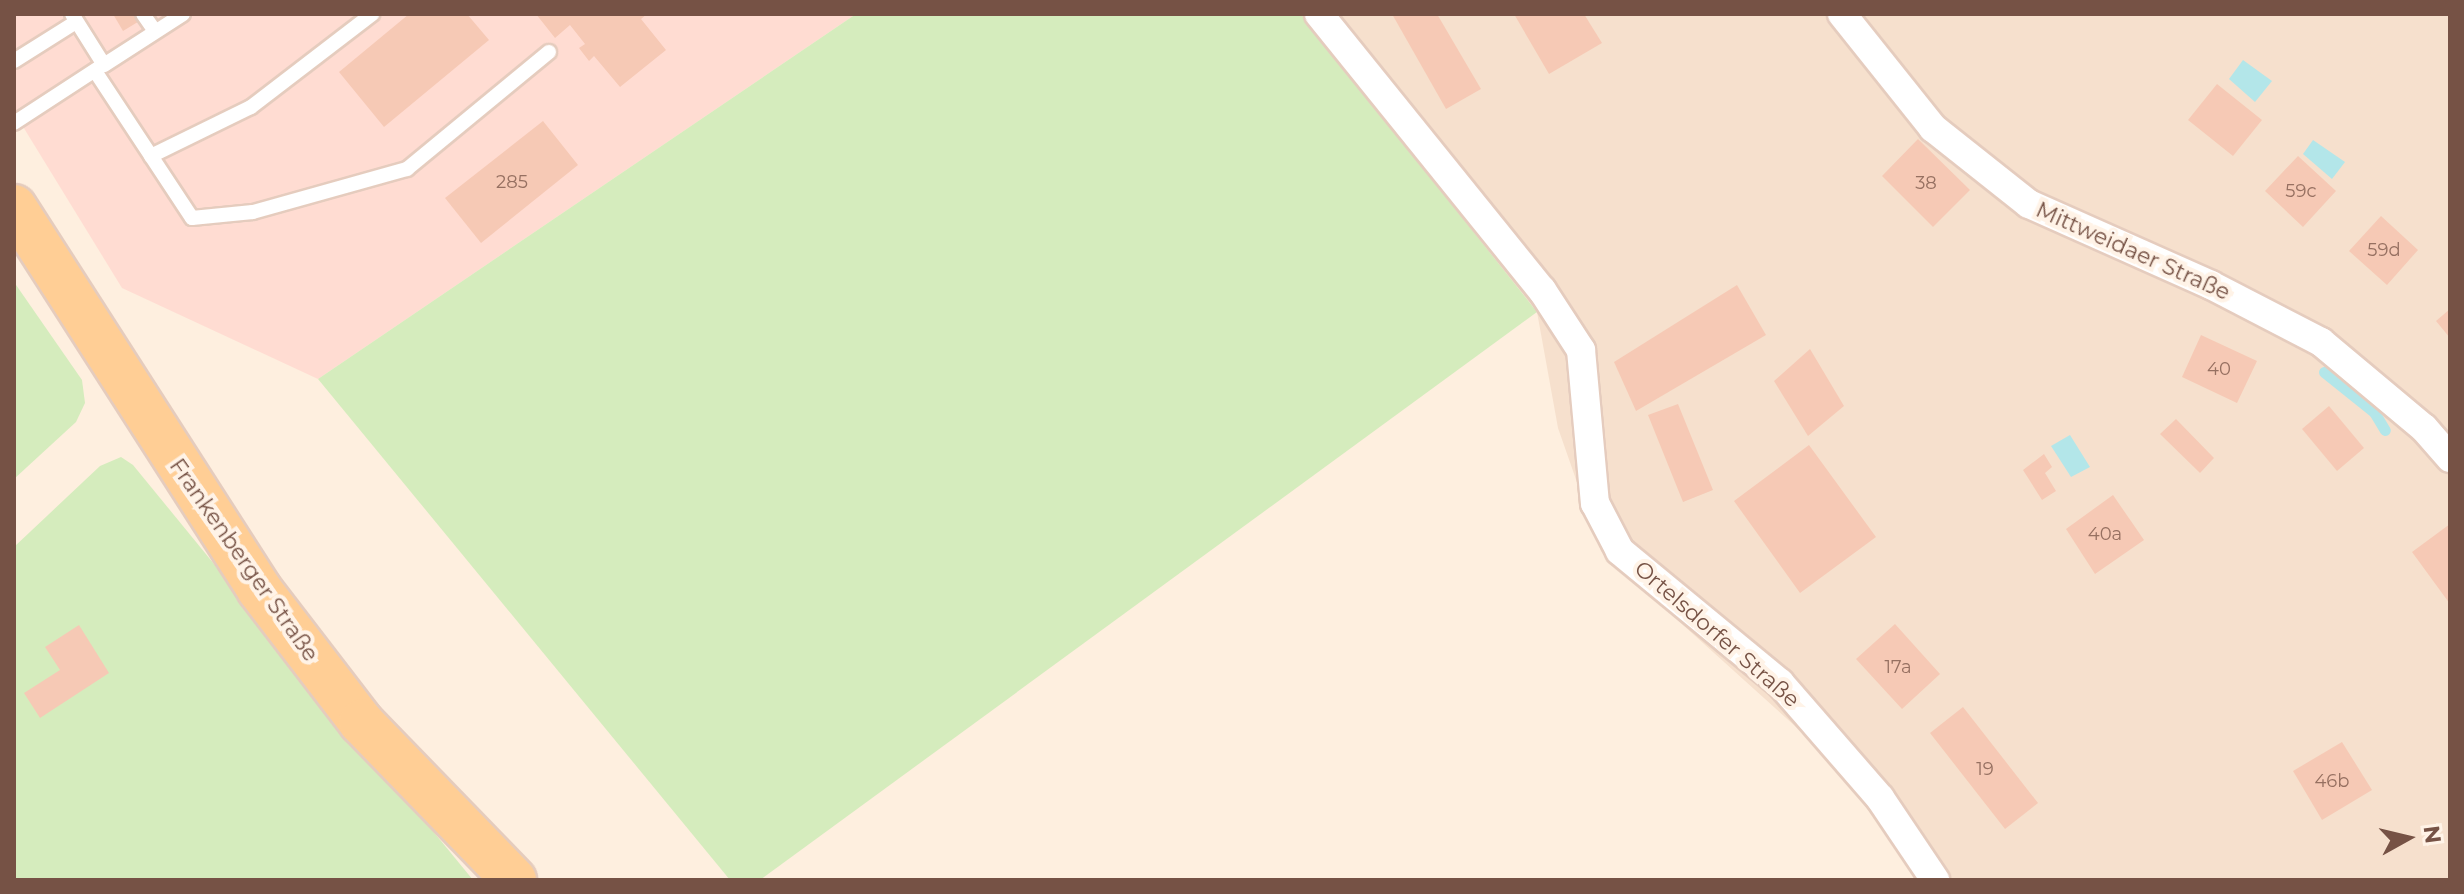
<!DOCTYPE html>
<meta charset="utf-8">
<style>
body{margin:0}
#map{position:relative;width:2464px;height:894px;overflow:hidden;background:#feefdf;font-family:Montserrat,sans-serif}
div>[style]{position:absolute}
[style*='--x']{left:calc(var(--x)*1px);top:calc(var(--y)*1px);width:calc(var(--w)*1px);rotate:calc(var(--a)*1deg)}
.residential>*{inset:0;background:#f6e0cd}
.commercial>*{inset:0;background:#ffdcd2}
.green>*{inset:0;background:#d5ecbd}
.water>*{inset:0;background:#b3e6e9}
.stream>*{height:11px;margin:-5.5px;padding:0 5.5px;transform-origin:5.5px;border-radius:5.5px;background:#b3e6e9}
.building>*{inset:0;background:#f6c9b5}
.roads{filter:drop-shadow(2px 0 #e5ccbe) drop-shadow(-2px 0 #e5ccbe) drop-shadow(0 2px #e5ccbe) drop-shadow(0 -2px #e5ccbe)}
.service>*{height:14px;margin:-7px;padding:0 7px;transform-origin:7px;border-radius:7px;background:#fff}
.minor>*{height:28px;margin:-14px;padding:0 14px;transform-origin:14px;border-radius:14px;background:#fff}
.primary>*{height:44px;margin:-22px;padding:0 22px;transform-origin:22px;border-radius:22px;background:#ffce95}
span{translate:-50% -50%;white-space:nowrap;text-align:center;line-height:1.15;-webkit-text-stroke:8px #fff3e7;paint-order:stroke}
.number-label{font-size:18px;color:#967061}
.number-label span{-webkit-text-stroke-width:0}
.street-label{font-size:22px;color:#765245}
.frame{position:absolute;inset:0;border:16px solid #765245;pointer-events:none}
.north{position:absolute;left:2368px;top:798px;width:80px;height:80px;-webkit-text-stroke:6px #fff3e7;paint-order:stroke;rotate:82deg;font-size:22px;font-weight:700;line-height:32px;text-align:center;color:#765245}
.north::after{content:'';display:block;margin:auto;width:28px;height:36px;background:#765245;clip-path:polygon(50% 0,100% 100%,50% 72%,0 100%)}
</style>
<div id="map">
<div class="residential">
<i style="clip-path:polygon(1301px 14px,2450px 14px,2450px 880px,1918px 880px,1847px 773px,1601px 551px,1558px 428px,1537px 312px)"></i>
</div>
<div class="commercial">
<i style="clip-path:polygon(14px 14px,856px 14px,318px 379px,122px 288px,14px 112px)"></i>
</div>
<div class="green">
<i style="clip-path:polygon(856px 14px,1301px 14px,1537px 312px,760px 880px,730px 880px,318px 379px)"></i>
<i style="clip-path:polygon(14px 282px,82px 380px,85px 403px,76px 422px,14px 479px)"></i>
<i style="clip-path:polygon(121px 457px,133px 465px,473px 880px,14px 880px,14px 547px,100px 466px)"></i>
</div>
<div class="water">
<i style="clip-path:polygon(2243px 60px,2272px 81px,2255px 102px,2229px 79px)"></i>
<i style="clip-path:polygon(2313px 140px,2345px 162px,2332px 179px,2303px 154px)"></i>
<i style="clip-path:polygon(2070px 435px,2090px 467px,2071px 477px,2051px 446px)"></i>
</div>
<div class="stream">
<i style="--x:2324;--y:372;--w:64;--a:38.7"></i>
<i style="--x:2374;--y:412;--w:21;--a:59"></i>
</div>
<div class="building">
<i style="clip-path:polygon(113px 14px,151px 14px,123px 31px)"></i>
<i style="clip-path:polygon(409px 14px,467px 14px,489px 40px,384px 127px,339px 72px)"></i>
<i style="clip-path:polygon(536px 14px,647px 14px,641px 19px,666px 50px,620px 87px,594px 56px,589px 61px,579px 48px,585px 44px,570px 25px,555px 38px)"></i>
<i style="clip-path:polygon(1392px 14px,1437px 14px,1481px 89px,1446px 109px)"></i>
<i style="clip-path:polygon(1514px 14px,1584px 14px,1602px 43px,1549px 74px)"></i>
<i style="clip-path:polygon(2217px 84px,2262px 120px,2233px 156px,2188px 120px)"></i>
<i style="clip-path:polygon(543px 121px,578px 165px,481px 243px,445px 198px)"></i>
<i style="clip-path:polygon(1918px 139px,1970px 190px,1933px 227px,1882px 176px)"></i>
<i style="clip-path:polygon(2298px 156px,2336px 191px,2303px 227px,2265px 191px)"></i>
<i style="clip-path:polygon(2381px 216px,2418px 250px,2387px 285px,2349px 251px)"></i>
<i style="clip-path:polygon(1737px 285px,1766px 335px,1636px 411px,1614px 362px)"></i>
<i style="clip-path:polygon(2450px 309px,2450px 338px,2436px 321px)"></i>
<i style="clip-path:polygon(2201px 335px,2257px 361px,2237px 403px,2182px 377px)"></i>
<i style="clip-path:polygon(1810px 349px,1844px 406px,1808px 436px,1774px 381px)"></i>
<i style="clip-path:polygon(1678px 404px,1713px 490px,1683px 502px,1648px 415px)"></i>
<i style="clip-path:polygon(2329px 406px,2364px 448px,2337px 471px,2302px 429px)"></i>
<i style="clip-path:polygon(2176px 419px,2214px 458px,2200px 473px,2160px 434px)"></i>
<i style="clip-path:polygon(1809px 445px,1876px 537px,1800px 593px,1734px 501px)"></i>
<i style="clip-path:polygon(2044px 454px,2052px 467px,2045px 473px,2056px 491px,2042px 500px,2023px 470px)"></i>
<i style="clip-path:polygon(2113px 495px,2144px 540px,2095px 574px,2066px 529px)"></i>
<i style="clip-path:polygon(2450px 524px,2450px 604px,2412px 552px)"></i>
<i style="clip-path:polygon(1895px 624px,1940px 674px,1902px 709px,1856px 659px)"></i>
<i style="clip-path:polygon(79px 625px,109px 673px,40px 718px,24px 693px,60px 670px,45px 647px)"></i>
<i style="clip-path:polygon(1963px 707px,2038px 803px,2005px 829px,1930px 733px)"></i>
<i style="clip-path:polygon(2342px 742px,2372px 790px,2322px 820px,2293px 771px)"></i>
</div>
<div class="roads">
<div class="service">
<i style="--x:72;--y:14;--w:60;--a:57.9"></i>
<i style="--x:104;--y:65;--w:94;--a:-32.8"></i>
<i style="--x:143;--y:14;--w:21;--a:55"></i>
<i style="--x:14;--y:61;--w:73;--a:-32.2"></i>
<i style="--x:95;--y:71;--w:176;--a:56.6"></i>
<i style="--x:192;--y:218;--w:61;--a:-5.6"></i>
<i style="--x:253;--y:212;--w:160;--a:-15.6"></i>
<i style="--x:407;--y:169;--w:184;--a:-39.5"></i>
<i style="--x:14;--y:123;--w:103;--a:-33.1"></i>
<i style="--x:151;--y:156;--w:111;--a:-26.1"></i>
<i style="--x:251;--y:107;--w:153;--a:-37.5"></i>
</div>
<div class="minor">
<i style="--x:1319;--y:14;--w:355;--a:51.1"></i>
<i style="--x:1542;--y:290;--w:72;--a:57"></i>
<i style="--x:1581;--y:350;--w:154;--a:84.8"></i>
<i style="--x:1595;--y:503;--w:54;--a:62.5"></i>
<i style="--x:1620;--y:551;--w:207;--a:39.5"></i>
<i style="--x:1780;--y:683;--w:152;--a:49"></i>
<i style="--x:1880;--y:798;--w:99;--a:56.1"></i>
<i style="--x:1842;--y:14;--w:146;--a:51.4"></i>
<i style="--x:1933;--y:128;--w:122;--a:38.4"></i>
<i style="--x:2029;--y:204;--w:199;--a:24"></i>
<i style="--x:2211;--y:285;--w:124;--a:27.4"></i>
<i style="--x:2321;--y:342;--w:134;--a:39.9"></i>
<i style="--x:2424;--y:428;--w:40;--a:49"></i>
</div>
<div class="primary">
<i style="--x:14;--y:207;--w:454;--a:57.3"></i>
<i style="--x:259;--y:589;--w:168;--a:52.5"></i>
<i style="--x:361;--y:722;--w:220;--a:45.9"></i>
</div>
</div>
<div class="number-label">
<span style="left:512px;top:182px">285</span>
<span style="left:1926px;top:183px">38</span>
<span style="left:2301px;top:191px">59c</span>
<span style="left:2384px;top:250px">59d</span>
<span style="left:2219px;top:369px">40</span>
<span style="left:2105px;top:534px">40a</span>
<span style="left:1898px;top:667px">17a</span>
<span style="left:1985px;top:769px">19</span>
<span style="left:2332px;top:781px">46b</span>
</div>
<div class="street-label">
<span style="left:2133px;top:251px;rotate:24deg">Mittweidaer Straße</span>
<span style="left:244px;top:560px;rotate:55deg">Frankenberger Straße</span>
<span style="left:1717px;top:634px;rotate:41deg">Ortelsdorfer Straße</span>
</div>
<div class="frame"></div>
<div class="north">N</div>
</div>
